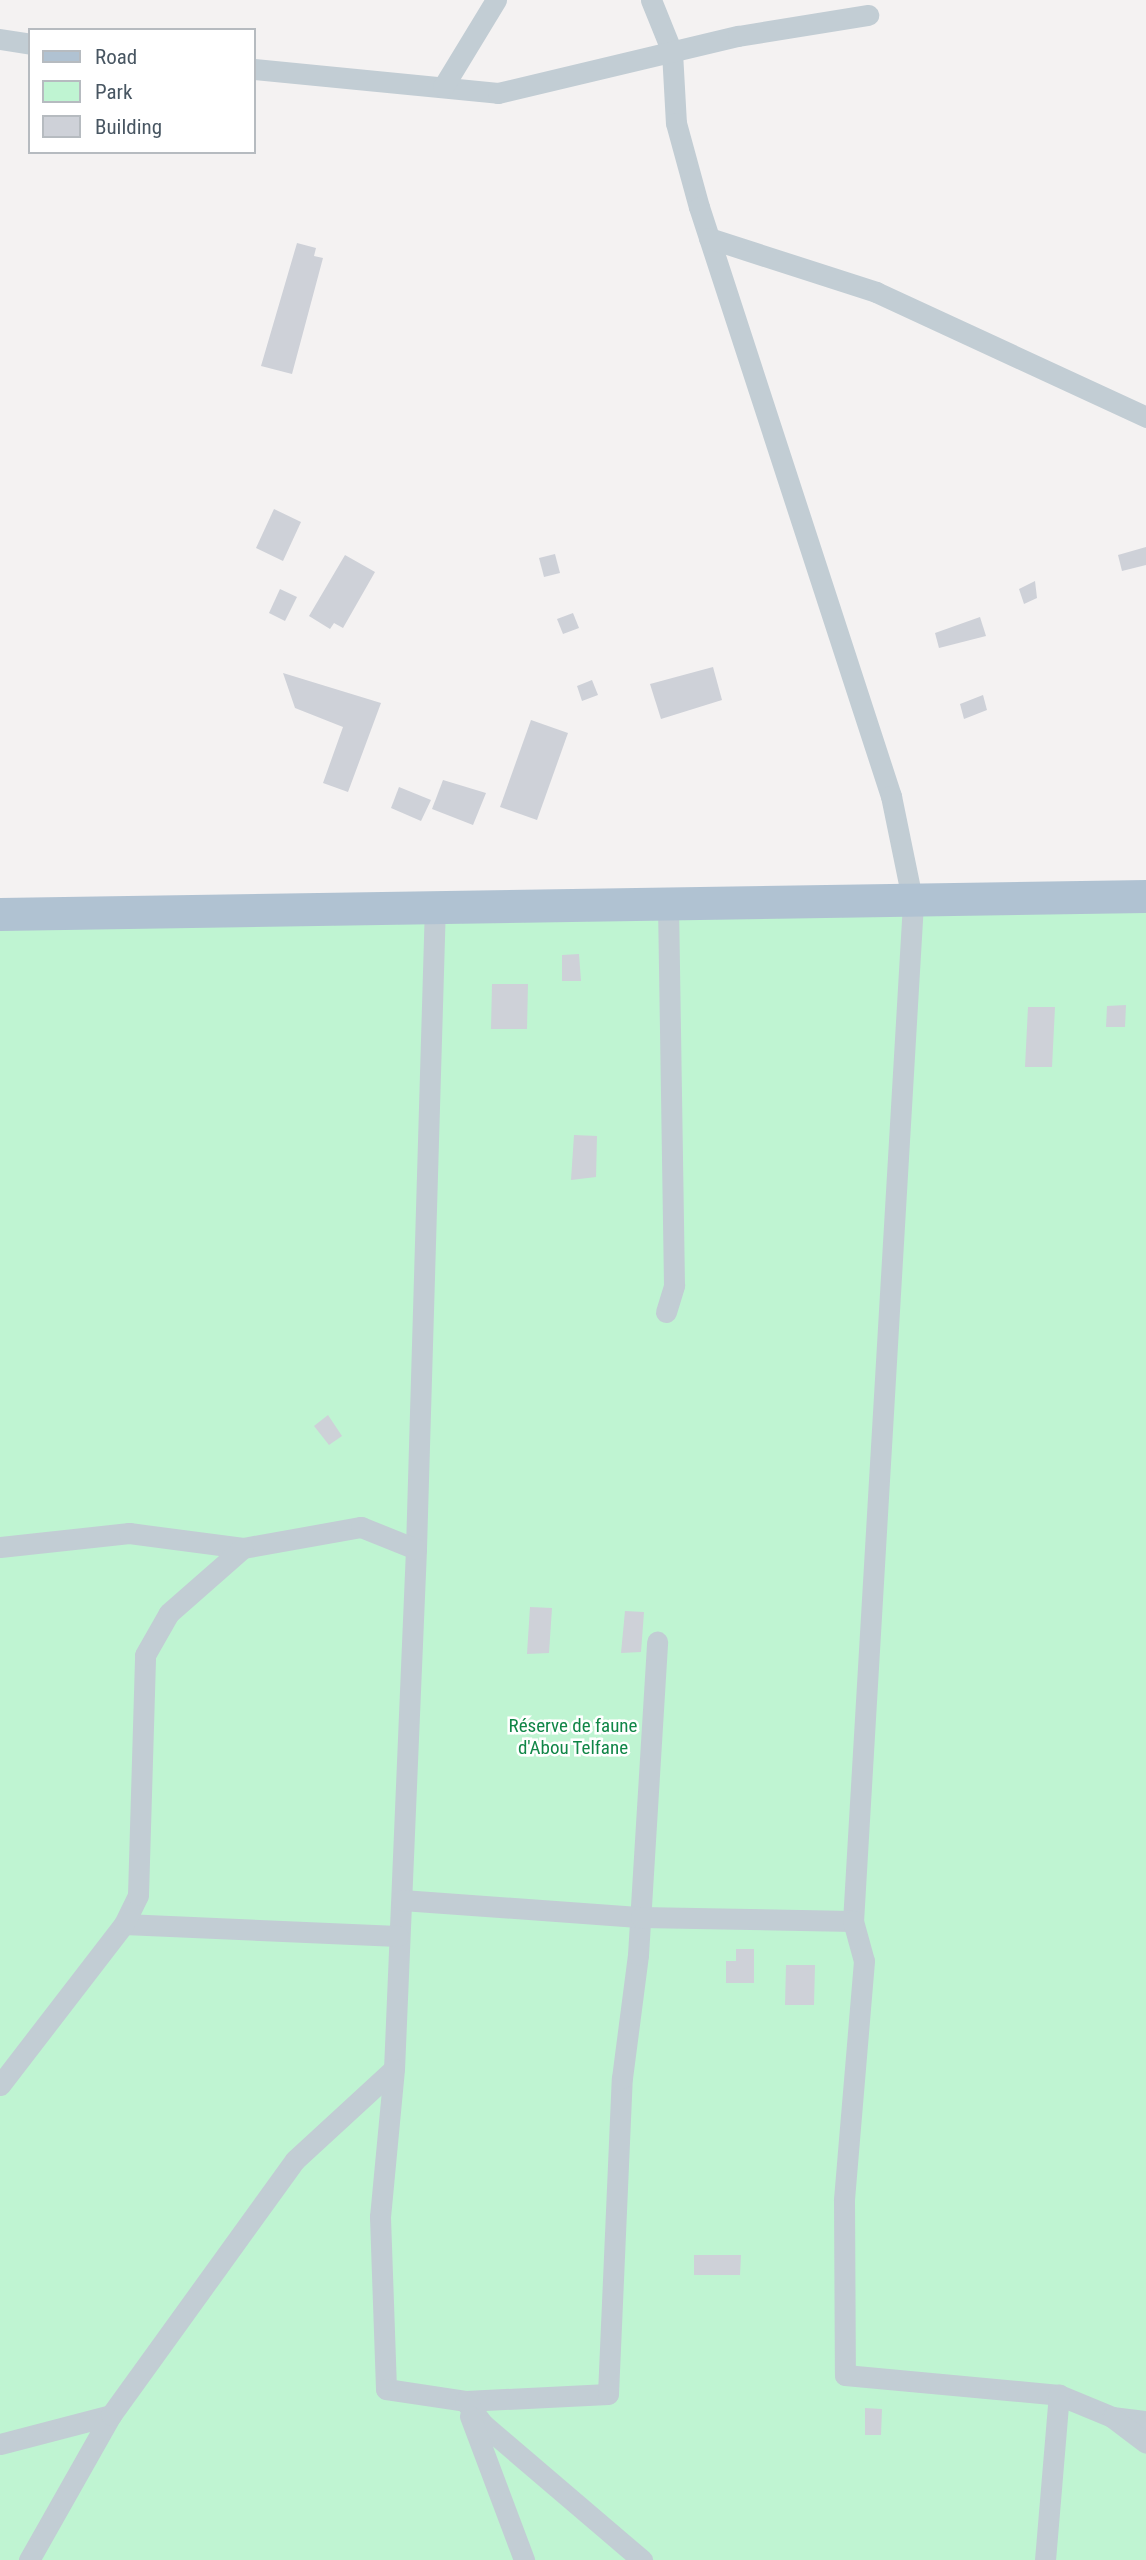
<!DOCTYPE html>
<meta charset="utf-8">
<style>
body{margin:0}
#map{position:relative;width:1146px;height:2560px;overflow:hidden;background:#f4f2f2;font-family:"Roboto Condensed",sans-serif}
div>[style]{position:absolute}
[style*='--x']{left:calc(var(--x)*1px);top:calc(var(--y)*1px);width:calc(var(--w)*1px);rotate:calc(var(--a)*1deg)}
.green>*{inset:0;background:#bff4d2}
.building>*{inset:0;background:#ced1d8}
.minor>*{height:21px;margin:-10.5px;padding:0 10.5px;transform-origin:10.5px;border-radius:10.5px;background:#c2cdd4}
.primary>*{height:33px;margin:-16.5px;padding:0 16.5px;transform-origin:16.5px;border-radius:16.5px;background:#b0c2d2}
span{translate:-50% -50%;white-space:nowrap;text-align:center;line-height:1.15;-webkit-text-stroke:5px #fff;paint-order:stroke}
.park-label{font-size:19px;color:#108647}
.legend{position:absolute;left:28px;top:28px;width:228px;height:126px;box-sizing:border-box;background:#fff;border:2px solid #b6bbc0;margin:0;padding:9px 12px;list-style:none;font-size:21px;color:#485662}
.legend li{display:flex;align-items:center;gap:14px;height:35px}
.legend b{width:35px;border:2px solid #b6bbc0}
</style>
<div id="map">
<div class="green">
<i style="clip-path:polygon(1146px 896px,1146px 2560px,0 2560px,0 914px)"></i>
</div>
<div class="building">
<i style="clip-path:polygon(297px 243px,316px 248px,314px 256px,323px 258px,292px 374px,261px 366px)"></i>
<i style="clip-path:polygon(274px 509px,301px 522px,283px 561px,256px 548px)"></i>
<i style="clip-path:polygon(1146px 547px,1146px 565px,1122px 571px,1118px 555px)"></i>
<i style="clip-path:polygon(555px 554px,560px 573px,544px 577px,539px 558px)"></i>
<i style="clip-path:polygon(345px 555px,375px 572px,343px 628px,334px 623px,330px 629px,309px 616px)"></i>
<i style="clip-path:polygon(1035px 581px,1037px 598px,1024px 604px,1019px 589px)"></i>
<i style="clip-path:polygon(280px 589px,297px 597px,285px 621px,269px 613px)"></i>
<i style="clip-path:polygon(573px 613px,579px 628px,563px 634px,557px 619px)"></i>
<i style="clip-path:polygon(980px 617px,986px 636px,939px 648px,935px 633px)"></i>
<i style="clip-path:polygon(713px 667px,722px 700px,661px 719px,650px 684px)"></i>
<i style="clip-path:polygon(283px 673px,381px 703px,348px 792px,323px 783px,343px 727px,295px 708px)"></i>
<i style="clip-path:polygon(592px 680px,598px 695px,582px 701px,577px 686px)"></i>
<i style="clip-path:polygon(983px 695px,987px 710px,964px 719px,960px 704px)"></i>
<i style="clip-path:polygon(531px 720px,568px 733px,537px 820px,500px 807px)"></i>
<i style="clip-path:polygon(443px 780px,486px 793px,473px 825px,432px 809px)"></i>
<i style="clip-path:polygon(399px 787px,431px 800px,421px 821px,391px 808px)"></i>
<i style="clip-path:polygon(579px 954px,581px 981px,562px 981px,562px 955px)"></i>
<i style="clip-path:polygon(492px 984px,528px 984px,527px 1029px,491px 1029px)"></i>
<i style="clip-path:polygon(1126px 1005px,1125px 1027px,1106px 1027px,1107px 1006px)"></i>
<i style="clip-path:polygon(1028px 1007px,1055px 1007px,1052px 1067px,1025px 1067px)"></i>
<i style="clip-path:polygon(574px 1135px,597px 1136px,596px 1177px,571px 1180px)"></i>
<i style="clip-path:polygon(328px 1415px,342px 1436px,329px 1445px,314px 1426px)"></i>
<i style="clip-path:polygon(530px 1607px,552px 1608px,549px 1653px,527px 1654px)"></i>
<i style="clip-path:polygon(625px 1611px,644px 1612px,641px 1652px,621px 1653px)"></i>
<i style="clip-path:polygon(736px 1949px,754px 1949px,754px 1983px,726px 1983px,726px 1961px,736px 1961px)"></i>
<i style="clip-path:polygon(786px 1965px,815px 1965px,814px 2005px,785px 2005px)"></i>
<i style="clip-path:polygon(694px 2255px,741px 2255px,740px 2275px,694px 2275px)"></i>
<i style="clip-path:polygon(865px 2408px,882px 2409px,881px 2435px,865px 2435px)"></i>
</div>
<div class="minor">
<i style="--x:651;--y:0;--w:56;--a:68"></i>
<i style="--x:672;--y:52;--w:71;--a:86.8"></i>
<i style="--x:676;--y:123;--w:87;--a:74.7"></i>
<i style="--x:699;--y:207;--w:620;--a:71.95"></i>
<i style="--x:891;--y:796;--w:109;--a:78.4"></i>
<i style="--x:913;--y:903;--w:1020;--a:93.37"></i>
<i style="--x:0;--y:39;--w:30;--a:9"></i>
<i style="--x:254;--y:69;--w:245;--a:5.6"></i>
<i style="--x:498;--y:93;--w:247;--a:-13.4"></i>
<i style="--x:738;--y:36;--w:132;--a:-9.2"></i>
<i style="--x:443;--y:87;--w:102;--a:-58.7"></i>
<i style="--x:709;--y:238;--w:176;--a:17.9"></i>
<i style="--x:876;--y:292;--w:298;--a:24.8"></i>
<i style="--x:435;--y:904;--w:645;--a:91.69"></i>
<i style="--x:416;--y:1549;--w:520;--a:92.42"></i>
<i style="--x:394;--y:2069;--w:149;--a:95.4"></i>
<i style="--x:380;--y:2217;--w:172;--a:88"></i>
<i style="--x:386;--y:2389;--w:80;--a:8.6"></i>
<i style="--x:465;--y:2401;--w:143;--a:-2.8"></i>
<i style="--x:608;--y:2394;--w:316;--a:-87.5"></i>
<i style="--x:622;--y:2078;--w:124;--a:-82.6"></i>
<i style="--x:638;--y:1955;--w:314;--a:-86.5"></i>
<i style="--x:666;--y:1312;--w:28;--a:-73"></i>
<i style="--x:674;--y:1285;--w:381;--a:-90.9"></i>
<i style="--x:0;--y:1547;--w:130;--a:-6.2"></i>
<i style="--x:129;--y:1533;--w:115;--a:7.5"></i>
<i style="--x:243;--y:1548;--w:120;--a:-10.1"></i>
<i style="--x:361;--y:1527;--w:59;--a:21.8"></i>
<i style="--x:402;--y:1900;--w:240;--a:4.1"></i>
<i style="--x:641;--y:1917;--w:212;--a:1.1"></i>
<i style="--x:853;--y:1921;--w:41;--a:74.6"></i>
<i style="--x:864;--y:1961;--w:240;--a:94.8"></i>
<i style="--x:844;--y:2200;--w:175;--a:89.7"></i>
<i style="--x:845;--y:2375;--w:215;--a:5.3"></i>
<i style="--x:1059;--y:2395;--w:57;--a:22.5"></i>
<i style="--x:1112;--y:2417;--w:34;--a:7"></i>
<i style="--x:124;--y:1924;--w:274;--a:2.5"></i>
<i style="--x:0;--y:2085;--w:203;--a:-52.4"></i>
<i style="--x:124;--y:1924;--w:32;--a:-64"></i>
<i style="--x:138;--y:1895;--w:240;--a:-88.3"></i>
<i style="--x:145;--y:1655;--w:48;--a:-60.3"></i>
<i style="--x:169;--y:1613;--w:98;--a:-41.3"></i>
<i style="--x:465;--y:2401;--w:31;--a:52"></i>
<i style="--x:484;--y:2425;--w:208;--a:40.5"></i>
<i style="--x:470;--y:2416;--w:154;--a:69.4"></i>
<i style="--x:1113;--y:2418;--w:41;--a:37.1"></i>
<i style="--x:0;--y:2444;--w:115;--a:-14.6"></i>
<i style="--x:29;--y:2560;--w:167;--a:-60.5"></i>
<i style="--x:111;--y:2415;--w:314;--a:-54.2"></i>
<i style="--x:295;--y:2160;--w:134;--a:-42.6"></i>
<i style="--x:1045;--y:2560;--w:166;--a:-85.2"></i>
</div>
<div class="primary">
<i style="--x:0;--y:914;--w:1146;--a:-0.9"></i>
</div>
<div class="park-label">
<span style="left:573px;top:1737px">Réserve de faune<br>d'Abou Telfane</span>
</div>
<ul class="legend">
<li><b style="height:9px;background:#b0c2d2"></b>Road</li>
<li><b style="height:19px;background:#bff4d2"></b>Park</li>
<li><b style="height:19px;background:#ced1d8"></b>Building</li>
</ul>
</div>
